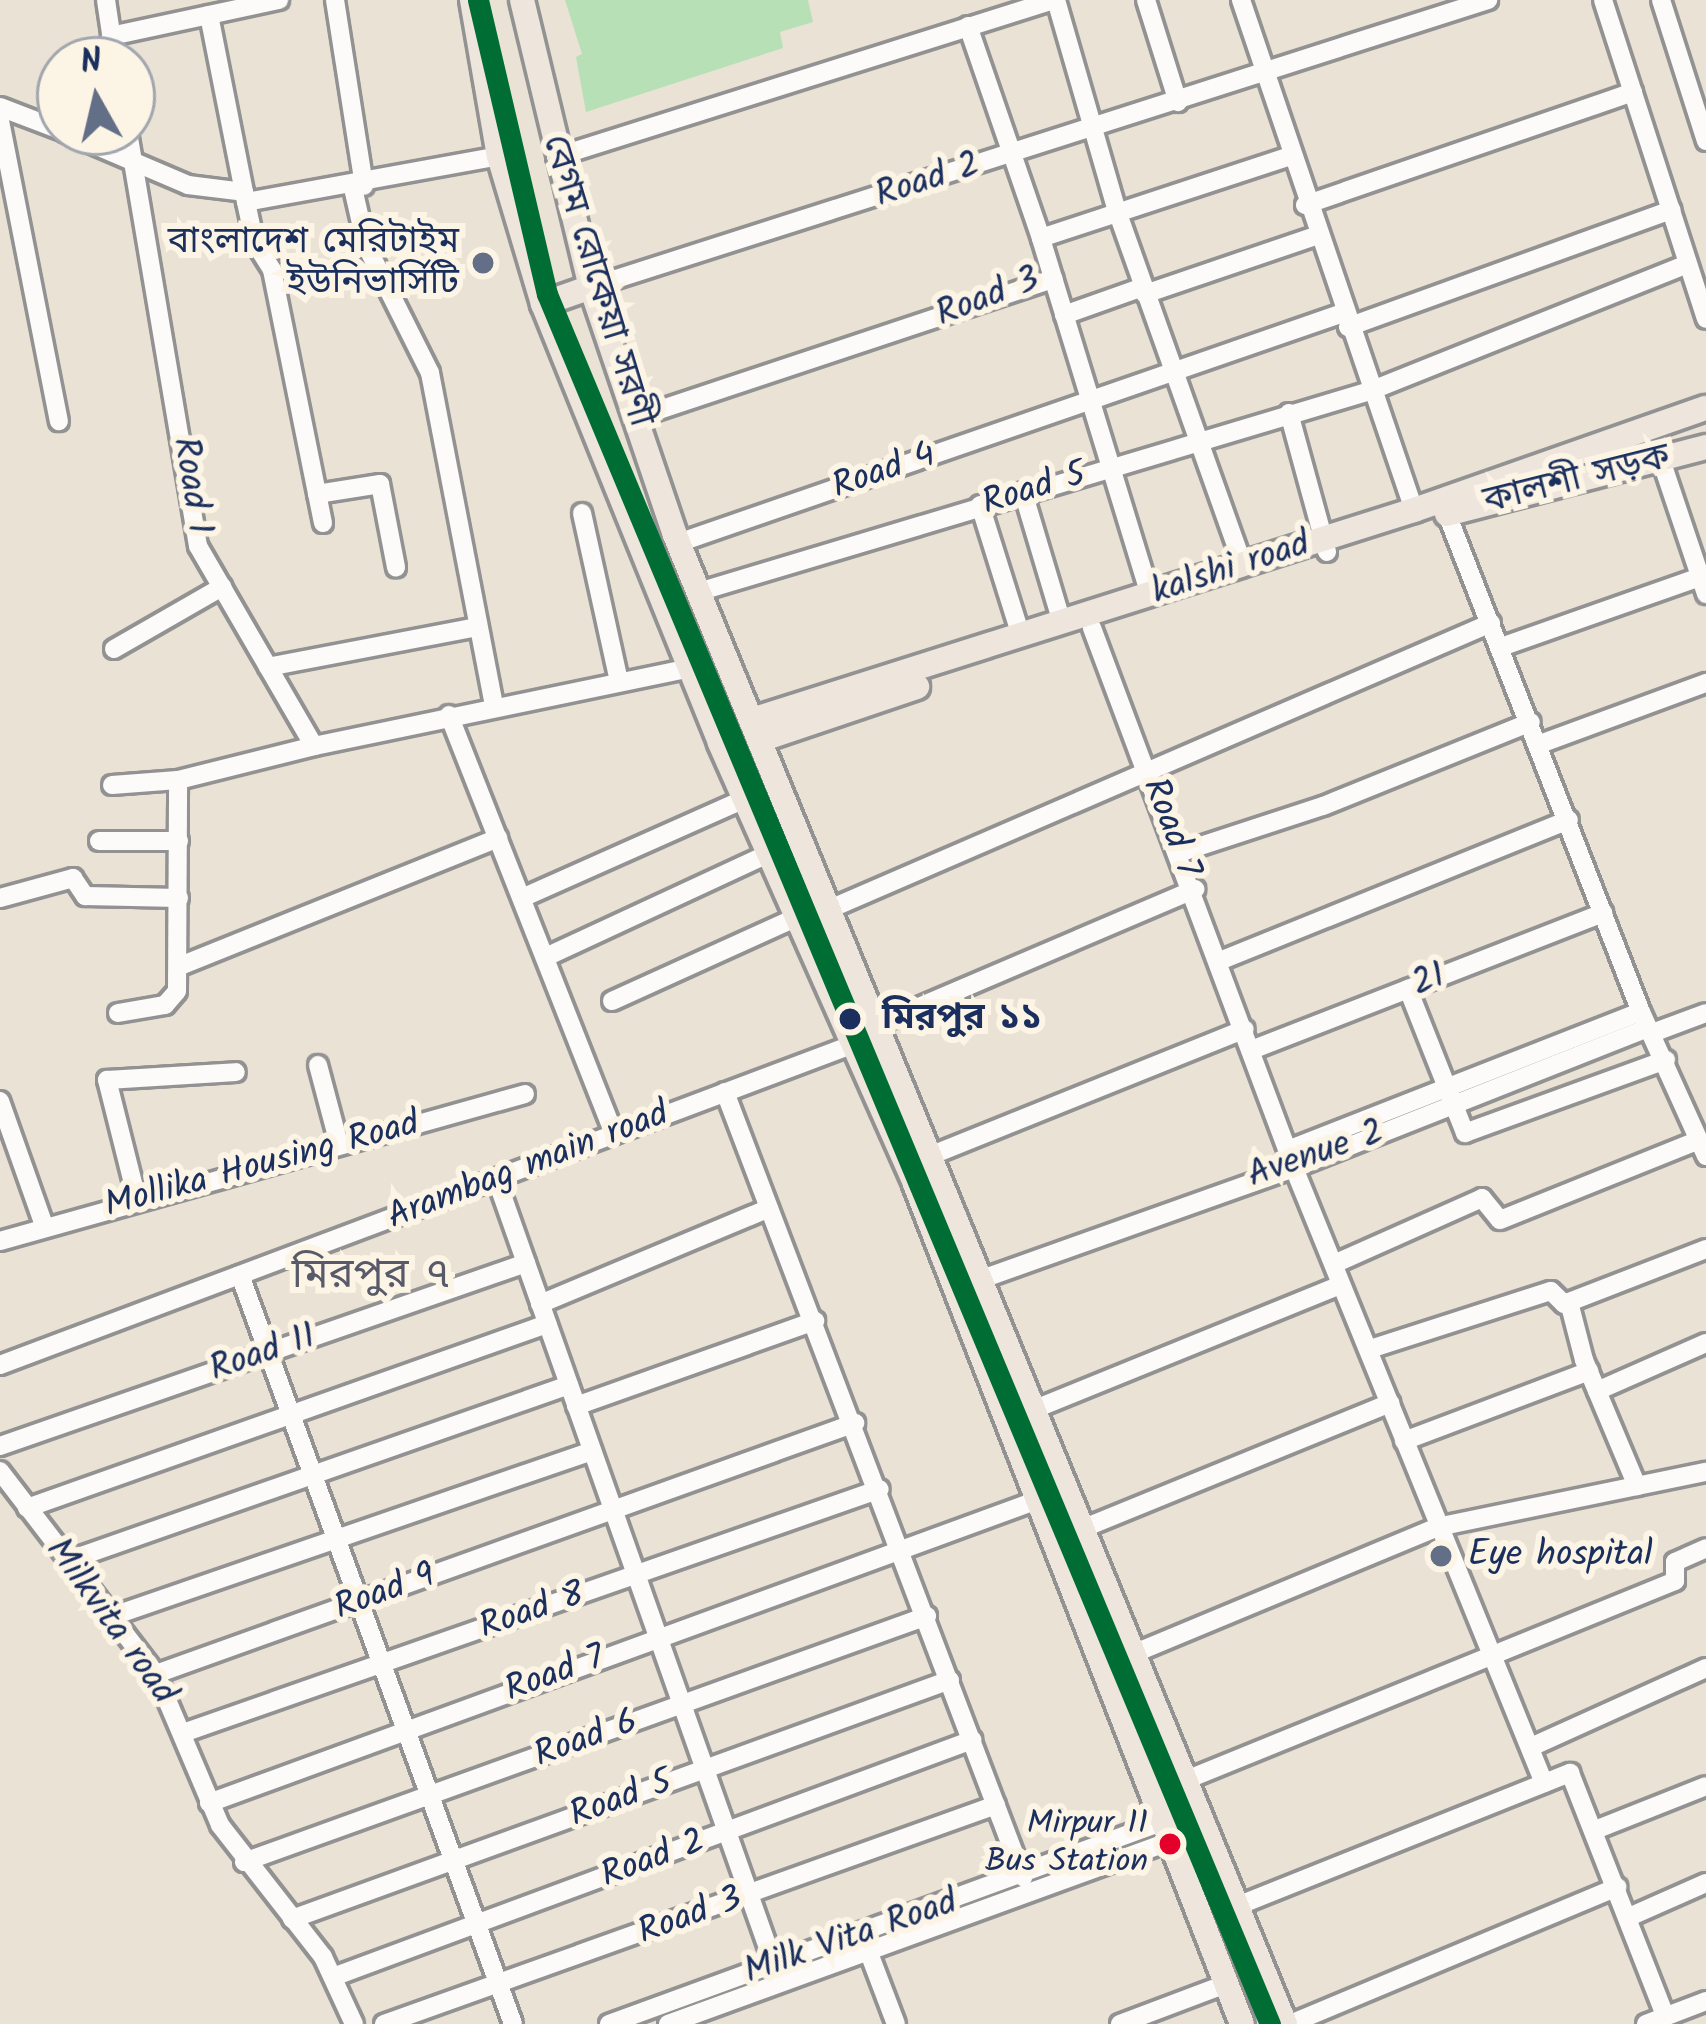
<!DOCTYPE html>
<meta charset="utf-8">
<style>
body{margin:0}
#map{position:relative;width:1706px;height:2024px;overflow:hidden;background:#eae2d4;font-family:Kalam,"Noto Sans Bengali",sans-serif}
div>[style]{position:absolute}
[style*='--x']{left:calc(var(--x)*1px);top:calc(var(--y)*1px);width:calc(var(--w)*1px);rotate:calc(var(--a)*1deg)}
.green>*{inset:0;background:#b7e0b6}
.roads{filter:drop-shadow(3px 0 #939293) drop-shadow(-3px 0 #939293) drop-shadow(0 3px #939293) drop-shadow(0 -3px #939293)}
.minor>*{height:18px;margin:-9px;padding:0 9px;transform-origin:9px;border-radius:9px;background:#fcfbf9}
.major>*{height:24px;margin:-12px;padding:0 12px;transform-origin:12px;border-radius:12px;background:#eee5dd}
.metro-1>*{height:21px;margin:-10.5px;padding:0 10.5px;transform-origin:10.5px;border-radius:10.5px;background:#006e34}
.dots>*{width:33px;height:33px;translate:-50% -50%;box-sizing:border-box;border:6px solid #fcf5e5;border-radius:50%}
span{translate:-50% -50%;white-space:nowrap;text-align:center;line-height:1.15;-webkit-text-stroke:12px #fcf5e5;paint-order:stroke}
.bus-label{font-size:33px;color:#1b2f5e}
.right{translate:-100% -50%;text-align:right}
.street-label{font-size:36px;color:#1b2f5e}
.poi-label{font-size:36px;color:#1b2f5e}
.left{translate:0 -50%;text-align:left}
.stop-label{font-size:36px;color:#1b2f5e;font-weight:700}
.quarter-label{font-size:42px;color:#585969}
.north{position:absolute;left:36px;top:36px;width:120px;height:120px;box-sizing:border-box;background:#fcf5e5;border:3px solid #a2a6af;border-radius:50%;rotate:352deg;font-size:33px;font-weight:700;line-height:48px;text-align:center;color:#1b2f5e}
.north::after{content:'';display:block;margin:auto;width:42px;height:54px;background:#636e87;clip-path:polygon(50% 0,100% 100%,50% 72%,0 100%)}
</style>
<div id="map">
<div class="green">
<i style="clip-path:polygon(565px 0,808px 0,813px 22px,780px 32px,783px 48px,586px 112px,576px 57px,582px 54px)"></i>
</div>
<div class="roads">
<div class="minor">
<i style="--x:106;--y:0;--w:61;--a:81.5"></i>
<i style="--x:335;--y:0;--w:188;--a:81.1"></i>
<i style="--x:1056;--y:0;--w:220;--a:73.9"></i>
<i style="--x:1117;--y:211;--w:376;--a:70.4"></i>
<i style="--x:1146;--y:0;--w:107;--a:72.6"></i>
<i style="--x:1241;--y:0;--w:539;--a:71.26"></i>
<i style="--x:1603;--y:0;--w:335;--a:72.1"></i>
<i style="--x:1661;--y:0;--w:148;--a:72.3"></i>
<i style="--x:209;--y:15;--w:180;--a:78.8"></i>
<i style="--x:968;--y:26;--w:224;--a:71"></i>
<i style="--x:111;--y:36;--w:172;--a:-12.1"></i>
<i style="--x:0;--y:107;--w:64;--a:21"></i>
<i style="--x:0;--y:121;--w:306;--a:78.9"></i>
<i style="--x:64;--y:132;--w:135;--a:23.1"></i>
<i style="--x:188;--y:185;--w:56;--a:7.1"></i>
<i style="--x:244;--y:192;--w:10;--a:79"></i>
<i style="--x:246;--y:202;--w:257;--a:-10.3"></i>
<i style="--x:128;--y:132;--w:420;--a:80.4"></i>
<i style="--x:198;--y:546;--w:231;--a:59.9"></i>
<i style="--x:314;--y:746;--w:386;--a:-11.7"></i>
<i style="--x:556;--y:157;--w:522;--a:-17.5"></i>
<i style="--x:353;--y:188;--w:58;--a:77.2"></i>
<i style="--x:366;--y:245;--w:143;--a:63.4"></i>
<i style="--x:430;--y:373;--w:338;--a:79.1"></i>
<i style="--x:246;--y:202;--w:40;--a:78"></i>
<i style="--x:254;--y:241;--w:34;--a:58"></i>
<i style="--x:272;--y:270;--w:258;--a:78.6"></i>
<i style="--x:1305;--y:205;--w:347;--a:-19"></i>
<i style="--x:591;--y:287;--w:942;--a:-17.74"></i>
<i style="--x:1145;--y:294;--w:180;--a:-18.8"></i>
<i style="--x:1064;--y:315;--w:84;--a:-19.5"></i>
<i style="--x:1348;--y:327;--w:344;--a:-19.9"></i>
<i style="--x:1289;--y:413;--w:144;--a:74.7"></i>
<i style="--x:638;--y:417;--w:438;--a:-18.4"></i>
<i style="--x:1659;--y:454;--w:148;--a:71.4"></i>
<i style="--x:1023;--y:492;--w:137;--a:73.4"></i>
<i style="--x:317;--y:494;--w:64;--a:-9"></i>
<i style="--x:380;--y:484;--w:85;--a:79.1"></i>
<i style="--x:980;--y:505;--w:137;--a:72.6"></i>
<i style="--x:582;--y:513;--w:172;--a:77.6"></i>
<i style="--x:1447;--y:514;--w:534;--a:68.72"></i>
<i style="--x:1641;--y:1012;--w:158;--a:65.7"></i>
<i style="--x:678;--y:543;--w:704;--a:-19.08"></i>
<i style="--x:698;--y:592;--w:701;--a:-16.65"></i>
<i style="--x:1370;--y:391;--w:342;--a:-21.8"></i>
<i style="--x:1150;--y:595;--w:373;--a:-107"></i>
<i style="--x:1041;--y:238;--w:262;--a:-18.2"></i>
<i style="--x:1092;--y:628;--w:577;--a:69.49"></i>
<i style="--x:1294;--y:1168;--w:664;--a:67.88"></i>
<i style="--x:1501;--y:647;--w:217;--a:-19.4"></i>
<i style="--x:114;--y:649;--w:125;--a:-29.9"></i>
<i style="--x:268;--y:667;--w:214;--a:-10.8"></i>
<i style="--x:449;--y:715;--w:450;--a:68.5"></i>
<i style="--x:1540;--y:744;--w:177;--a:-20.2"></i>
<i style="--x:112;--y:785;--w:66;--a:-4.3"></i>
<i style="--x:178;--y:780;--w:140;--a:-14"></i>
<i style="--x:99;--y:841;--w:80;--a:0"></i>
<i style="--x:1182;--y:852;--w:148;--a:-18.1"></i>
<i style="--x:1323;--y:806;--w:224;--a:-22"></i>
<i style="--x:0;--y:898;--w:76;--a:-15.3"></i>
<i style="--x:73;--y:878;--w:22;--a:56"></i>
<i style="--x:85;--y:896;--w:94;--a:1.2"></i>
<i style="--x:522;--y:898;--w:243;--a:-24"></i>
<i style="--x:832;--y:908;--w:718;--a:-23.39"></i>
<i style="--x:548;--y:956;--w:242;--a:-24.9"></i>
<i style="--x:1222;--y:960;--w:374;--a:-22"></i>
<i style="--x:180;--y:966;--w:343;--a:-21.9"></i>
<i style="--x:1408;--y:989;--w:155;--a:68.4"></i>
<i style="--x:1465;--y:1133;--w:214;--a:-20"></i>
<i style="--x:612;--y:1001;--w:201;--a:-24.4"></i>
<i style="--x:118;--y:1013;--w:48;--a:-9.7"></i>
<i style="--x:165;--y:1005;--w:18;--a:-49"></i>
<i style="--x:177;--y:991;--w:211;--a:-89.7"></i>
<i style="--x:879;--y:1024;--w:344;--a:-23.1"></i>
<i style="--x:1655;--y:1032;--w:54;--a:-20.4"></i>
<i style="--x:1254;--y:1049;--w:375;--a:-21.3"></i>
<i style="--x:318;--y:1065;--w:82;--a:75.1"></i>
<i style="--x:725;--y:1092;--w:840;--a:69.21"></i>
<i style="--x:0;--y:1101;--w:132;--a:70.5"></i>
<i style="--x:1288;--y:1150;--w:379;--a:-21.4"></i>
<i style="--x:932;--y:1155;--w:337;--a:-21.9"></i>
<i style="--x:496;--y:1178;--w:835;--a:70.54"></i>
<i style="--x:137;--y:1199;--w:123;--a:-104.1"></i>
<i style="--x:107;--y:1080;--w:129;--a:-3.5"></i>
<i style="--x:0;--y:1241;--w:545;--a:-15.64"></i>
<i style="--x:1334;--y:1264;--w:162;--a:-24"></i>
<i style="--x:1482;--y:1198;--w:28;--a:51"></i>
<i style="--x:1500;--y:1220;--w:214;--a:-21.9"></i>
<i style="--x:240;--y:1275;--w:797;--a:69.97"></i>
<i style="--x:982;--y:1279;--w:331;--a:-19.6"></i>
<i style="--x:1294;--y:1168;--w:380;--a:-21.6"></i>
<i style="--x:1569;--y:1302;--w:60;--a:75.5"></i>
<i style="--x:1584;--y:1360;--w:137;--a:67.2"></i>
<i style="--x:540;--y:1304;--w:248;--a:-22.7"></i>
<i style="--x:1370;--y:1349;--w:190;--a:-17.8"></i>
<i style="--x:1551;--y:1291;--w:18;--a:45"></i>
<i style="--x:1564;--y:1304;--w:152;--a:-21.2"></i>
<i style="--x:0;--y:1365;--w:912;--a:-20.6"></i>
<i style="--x:1597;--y:1391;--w:119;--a:-23.8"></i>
<i style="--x:576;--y:1406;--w:254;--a:-19.6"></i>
<i style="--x:1035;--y:1409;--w:329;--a:-22.1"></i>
<i style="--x:1404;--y:1441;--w:198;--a:-20.7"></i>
<i style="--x:0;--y:1446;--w:557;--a:-19.18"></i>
<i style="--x:0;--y:1471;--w:256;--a:52.5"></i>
<i style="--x:156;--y:1674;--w:164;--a:67"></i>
<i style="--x:220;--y:1825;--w:167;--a:52"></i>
<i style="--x:323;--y:1957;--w:74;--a:65.2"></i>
<i style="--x:27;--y:1508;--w:552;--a:-19.49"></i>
<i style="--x:1084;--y:1528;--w:331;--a:-22.2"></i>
<i style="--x:67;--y:1561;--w:532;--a:-19.32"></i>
<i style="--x:110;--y:1617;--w:510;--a:-19"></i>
<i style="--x:1135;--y:1653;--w:327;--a:-22.6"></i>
<i style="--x:1437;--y:1527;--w:275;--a:-11.6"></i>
<i style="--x:156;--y:1674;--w:743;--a:-19.75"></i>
<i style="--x:183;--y:1733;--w:738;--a:-19.29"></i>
<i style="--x:1531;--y:1747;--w:192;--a:-24.3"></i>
<i style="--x:1186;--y:1780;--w:528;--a:-22.14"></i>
<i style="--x:1675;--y:1581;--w:19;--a:-90"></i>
<i style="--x:1675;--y:1562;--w:34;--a:-24"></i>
<i style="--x:209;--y:1803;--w:883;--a:-20.08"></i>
<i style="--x:1595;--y:1830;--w:119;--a:-21.6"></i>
<i style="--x:244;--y:1862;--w:726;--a:-19.81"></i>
<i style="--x:1237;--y:1906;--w:359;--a:-21.8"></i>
<i style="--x:1570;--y:1773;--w:261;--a:68.6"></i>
<i style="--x:1629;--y:1917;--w:84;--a:-23.8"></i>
<i style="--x:292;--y:1919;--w:700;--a:-19.96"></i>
<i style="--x:869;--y:1953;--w:76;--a:69.2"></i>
<i style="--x:333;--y:1977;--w:682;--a:-20.35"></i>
<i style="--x:384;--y:2024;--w:650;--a:-19.69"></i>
<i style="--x:609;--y:2024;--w:586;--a:-20.08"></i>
<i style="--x:668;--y:2024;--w:532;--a:-20"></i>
<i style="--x:1120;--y:2024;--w:113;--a:-20.7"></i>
<i style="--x:1290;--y:2024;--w:355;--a:-22.7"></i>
<i style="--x:1646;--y:2024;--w:64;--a:-21"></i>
</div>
<div class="major">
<i style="--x:472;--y:0;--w:158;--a:80.2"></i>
<i style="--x:499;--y:156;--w:154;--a:73.4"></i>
<i style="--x:543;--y:304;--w:473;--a:68"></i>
<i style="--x:720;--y:743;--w:482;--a:66.1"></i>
<i style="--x:915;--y:1184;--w:901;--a:68.73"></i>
<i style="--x:522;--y:0;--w:295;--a:76.5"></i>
<i style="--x:591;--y:287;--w:262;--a:71.3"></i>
<i style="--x:675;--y:535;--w:1609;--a:67.72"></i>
<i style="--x:543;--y:304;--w:51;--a:-19.5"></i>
<i style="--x:1447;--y:514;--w:268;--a:-14.5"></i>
<i style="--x:752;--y:720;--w:695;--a:-17.6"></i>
<i style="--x:1414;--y:510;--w:309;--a:-19.3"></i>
<i style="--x:760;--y:740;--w:166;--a:-18.7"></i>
</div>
</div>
<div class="metro-1">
<i style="--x:478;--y:0;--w:302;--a:76.8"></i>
<i style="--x:547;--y:294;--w:1875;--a:67.32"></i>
</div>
<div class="dots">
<i style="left:483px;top:263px;background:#636e87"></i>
<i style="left:850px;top:1019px;background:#1b2f5e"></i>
<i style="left:1441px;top:1556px;background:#636e87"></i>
<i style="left:1170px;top:1844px;background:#e4002b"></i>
</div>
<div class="bus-label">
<span class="right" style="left:1148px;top:1844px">Mirpur 11<br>Bus Station</span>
</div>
<div class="street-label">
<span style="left:928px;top:181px;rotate:-18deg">Road 2</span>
<span style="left:597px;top:281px;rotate:73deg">বেগম রোকেয়া সরণী</span>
<span style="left:988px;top:298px;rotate:-21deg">Road 3</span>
<span style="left:884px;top:471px;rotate:-19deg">Road 4</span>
<span style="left:1577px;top:480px;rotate:-14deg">কালশী সড়ক</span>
<span style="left:191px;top:486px;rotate:81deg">Road 1</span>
<span style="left:1034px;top:489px;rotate:-17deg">Road 5</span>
<span style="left:1231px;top:569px;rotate:-18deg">kalshi road</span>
<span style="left:1171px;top:828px;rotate:69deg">Road 7</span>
<span style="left:1429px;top:981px;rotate:-21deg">21</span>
<span style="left:1316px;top:1155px;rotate:-19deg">Avenue 2</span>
<span style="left:262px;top:1165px;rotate:-15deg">Mollika Housing Road</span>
<span style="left:528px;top:1166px;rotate:-21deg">Arambag main road</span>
<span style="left:263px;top:1354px;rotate:-19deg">Road 11</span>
<span style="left:385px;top:1592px;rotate:-20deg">Road 9</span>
<span style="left:532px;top:1611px;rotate:-19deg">Road 8</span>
<span style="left:110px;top:1622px;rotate:54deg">Milkvita road</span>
<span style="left:555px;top:1674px;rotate:-20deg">Road 7</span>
<span style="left:586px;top:1739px;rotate:-20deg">Road 6</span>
<span style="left:621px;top:1799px;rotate:-20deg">Road 5</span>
<span style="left:653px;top:1859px;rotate:-20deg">Road 2</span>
<span style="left:690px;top:1916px;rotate:-20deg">Road 3</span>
<span style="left:851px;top:1938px;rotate:-19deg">Milk Vita Road</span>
</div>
<div class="poi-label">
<span class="right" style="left:459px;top:263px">বাংলাদেশ মেরিটাইম<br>ইউনিভার্সিটি</span>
<span class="left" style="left:1468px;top:1556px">Eye hospital</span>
</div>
<div class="stop-label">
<span class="left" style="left:882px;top:1019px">মিরপুর ১১</span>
</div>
<div class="quarter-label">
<span style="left:371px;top:1276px">মিরপুর ৭</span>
</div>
<div class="north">N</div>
</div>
